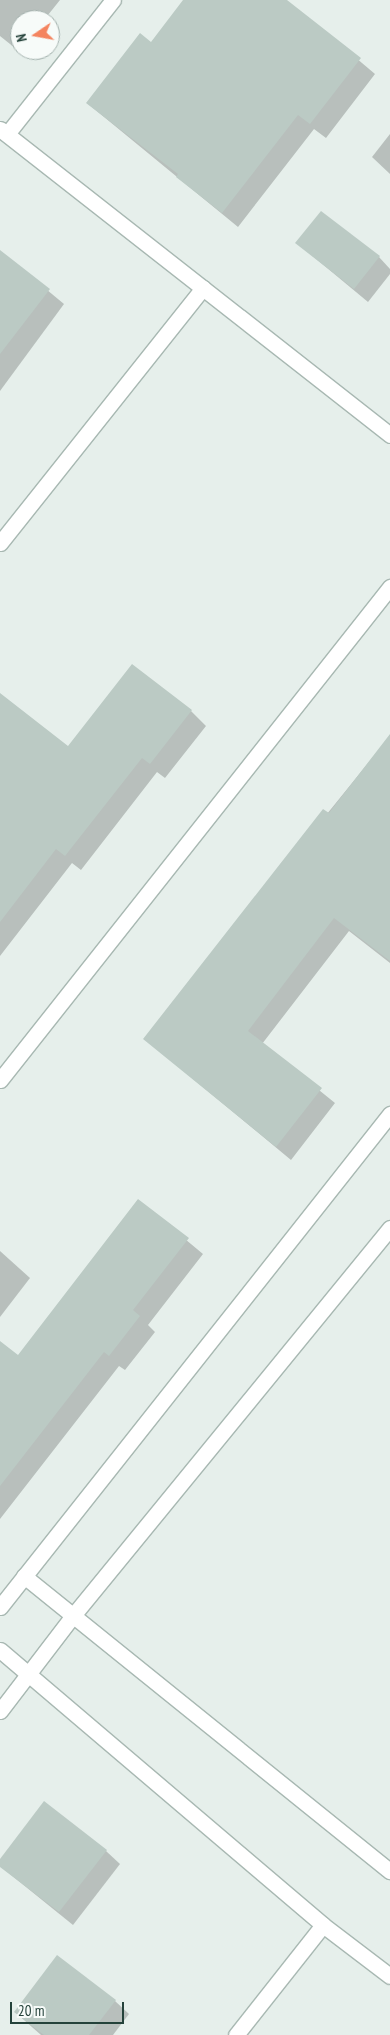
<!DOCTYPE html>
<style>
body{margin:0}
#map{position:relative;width:390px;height:2035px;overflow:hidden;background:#e6efeb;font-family:"PT Sans Narrow",sans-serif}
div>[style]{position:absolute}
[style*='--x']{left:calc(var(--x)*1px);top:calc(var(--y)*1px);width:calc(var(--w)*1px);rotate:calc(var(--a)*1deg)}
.shadow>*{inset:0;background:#0003}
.building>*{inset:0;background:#bbcac4}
.roads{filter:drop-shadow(1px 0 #a8b8b2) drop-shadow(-1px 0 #a8b8b2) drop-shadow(0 1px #a8b8b2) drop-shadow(0 -1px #a8b8b2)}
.minor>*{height:15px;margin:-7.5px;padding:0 7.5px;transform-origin:7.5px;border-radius:7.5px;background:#fff}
.tertiary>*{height:15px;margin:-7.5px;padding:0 7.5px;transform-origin:7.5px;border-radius:7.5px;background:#fff}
span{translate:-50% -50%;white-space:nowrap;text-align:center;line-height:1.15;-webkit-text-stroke:4px #f7fbf9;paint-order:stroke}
.north{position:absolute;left:10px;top:10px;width:50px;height:50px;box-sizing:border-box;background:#f7fbf9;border:1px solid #a3b1ad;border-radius:50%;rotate:258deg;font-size:14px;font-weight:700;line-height:20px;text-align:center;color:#24423a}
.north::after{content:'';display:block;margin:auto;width:18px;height:22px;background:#f4845f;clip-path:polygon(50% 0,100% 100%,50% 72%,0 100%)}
.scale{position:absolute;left:10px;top:2002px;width:114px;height:22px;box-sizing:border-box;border:2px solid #24423a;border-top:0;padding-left:6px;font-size:15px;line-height:18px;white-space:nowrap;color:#24423a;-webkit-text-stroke:4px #f7fbf9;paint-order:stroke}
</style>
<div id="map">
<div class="shadow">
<i style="clip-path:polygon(0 0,60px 0,44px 20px,20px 20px,20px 52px,0 36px)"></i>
<i style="clip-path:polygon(185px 0,276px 0,310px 19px,375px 74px,326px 138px,314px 129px,238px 227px,87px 103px,151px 43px)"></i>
<i style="clip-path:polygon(390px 134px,390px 174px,372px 157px)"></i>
<i style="clip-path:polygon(297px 243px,379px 257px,390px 269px,390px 274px,368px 302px)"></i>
<i style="clip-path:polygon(0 251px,64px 304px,0 391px)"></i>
<i style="clip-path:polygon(0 694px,68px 748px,191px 711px,206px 726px,165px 778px,157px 772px,81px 870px,72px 863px,0 956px)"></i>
<i style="clip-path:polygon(390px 736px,390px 963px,349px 931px,262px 1044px,335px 1103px,291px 1160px,145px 1039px)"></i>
<i style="clip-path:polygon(138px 1200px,203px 1254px,148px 1325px,155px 1332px,125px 1370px,119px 1366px,0 1519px,0 1343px,18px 1357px)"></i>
<i style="clip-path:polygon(0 1251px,30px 1278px,0 1317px)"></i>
<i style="clip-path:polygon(106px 1851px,120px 1864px,73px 1925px,0 1866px,0 1861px)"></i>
<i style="clip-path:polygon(115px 2001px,129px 2014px,113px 2035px,41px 2035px,15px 2012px)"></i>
</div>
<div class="building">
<i style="clip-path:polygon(183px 0,287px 0,361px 58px,310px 124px,298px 115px,222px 213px,176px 177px,178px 174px,86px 103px,140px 33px,151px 42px)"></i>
<i style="clip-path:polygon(321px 211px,380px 256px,354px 289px,295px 243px)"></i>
<i style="clip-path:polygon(0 250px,50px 289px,0 354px)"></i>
<i style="clip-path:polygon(132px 664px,192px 710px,150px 764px,142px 758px,65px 856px,56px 849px,0 922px,0 693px,68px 746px)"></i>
<i style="clip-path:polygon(390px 734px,390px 961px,334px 918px,248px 1031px,322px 1088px,276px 1147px,143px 1039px,323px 809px,329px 813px)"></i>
<i style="clip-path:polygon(138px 1199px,189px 1238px,133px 1310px,140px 1316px,109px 1356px,104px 1352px,0 1486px,0 1341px,18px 1355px)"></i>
<i style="clip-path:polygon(44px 1801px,107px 1850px,59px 1912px,0 1867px,0 1859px)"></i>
<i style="clip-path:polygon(57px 1955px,116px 2000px,89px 2035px,44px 2035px,14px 2012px)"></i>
</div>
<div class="roads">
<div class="minor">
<i style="--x:0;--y:129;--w:496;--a:38.1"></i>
<i style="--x:7;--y:134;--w:171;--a:-51.7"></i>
<i style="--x:0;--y:543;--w:326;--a:-51.5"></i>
<i style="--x:0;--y:1080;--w:629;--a:-51.65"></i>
<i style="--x:236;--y:2035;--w:140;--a:-51.7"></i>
</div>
<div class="tertiary">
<i style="--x:24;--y:1576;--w:470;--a:38.9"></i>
<i style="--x:0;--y:1607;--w:629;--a:-51.65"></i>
<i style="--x:0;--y:1650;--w:424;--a:40.4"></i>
<i style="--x:323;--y:1925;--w:84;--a:37.3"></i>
<i style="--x:0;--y:1711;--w:117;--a:-52.6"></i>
<i style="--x:71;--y:1618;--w:504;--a:-50.72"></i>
</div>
</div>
<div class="north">N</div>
<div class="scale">20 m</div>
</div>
